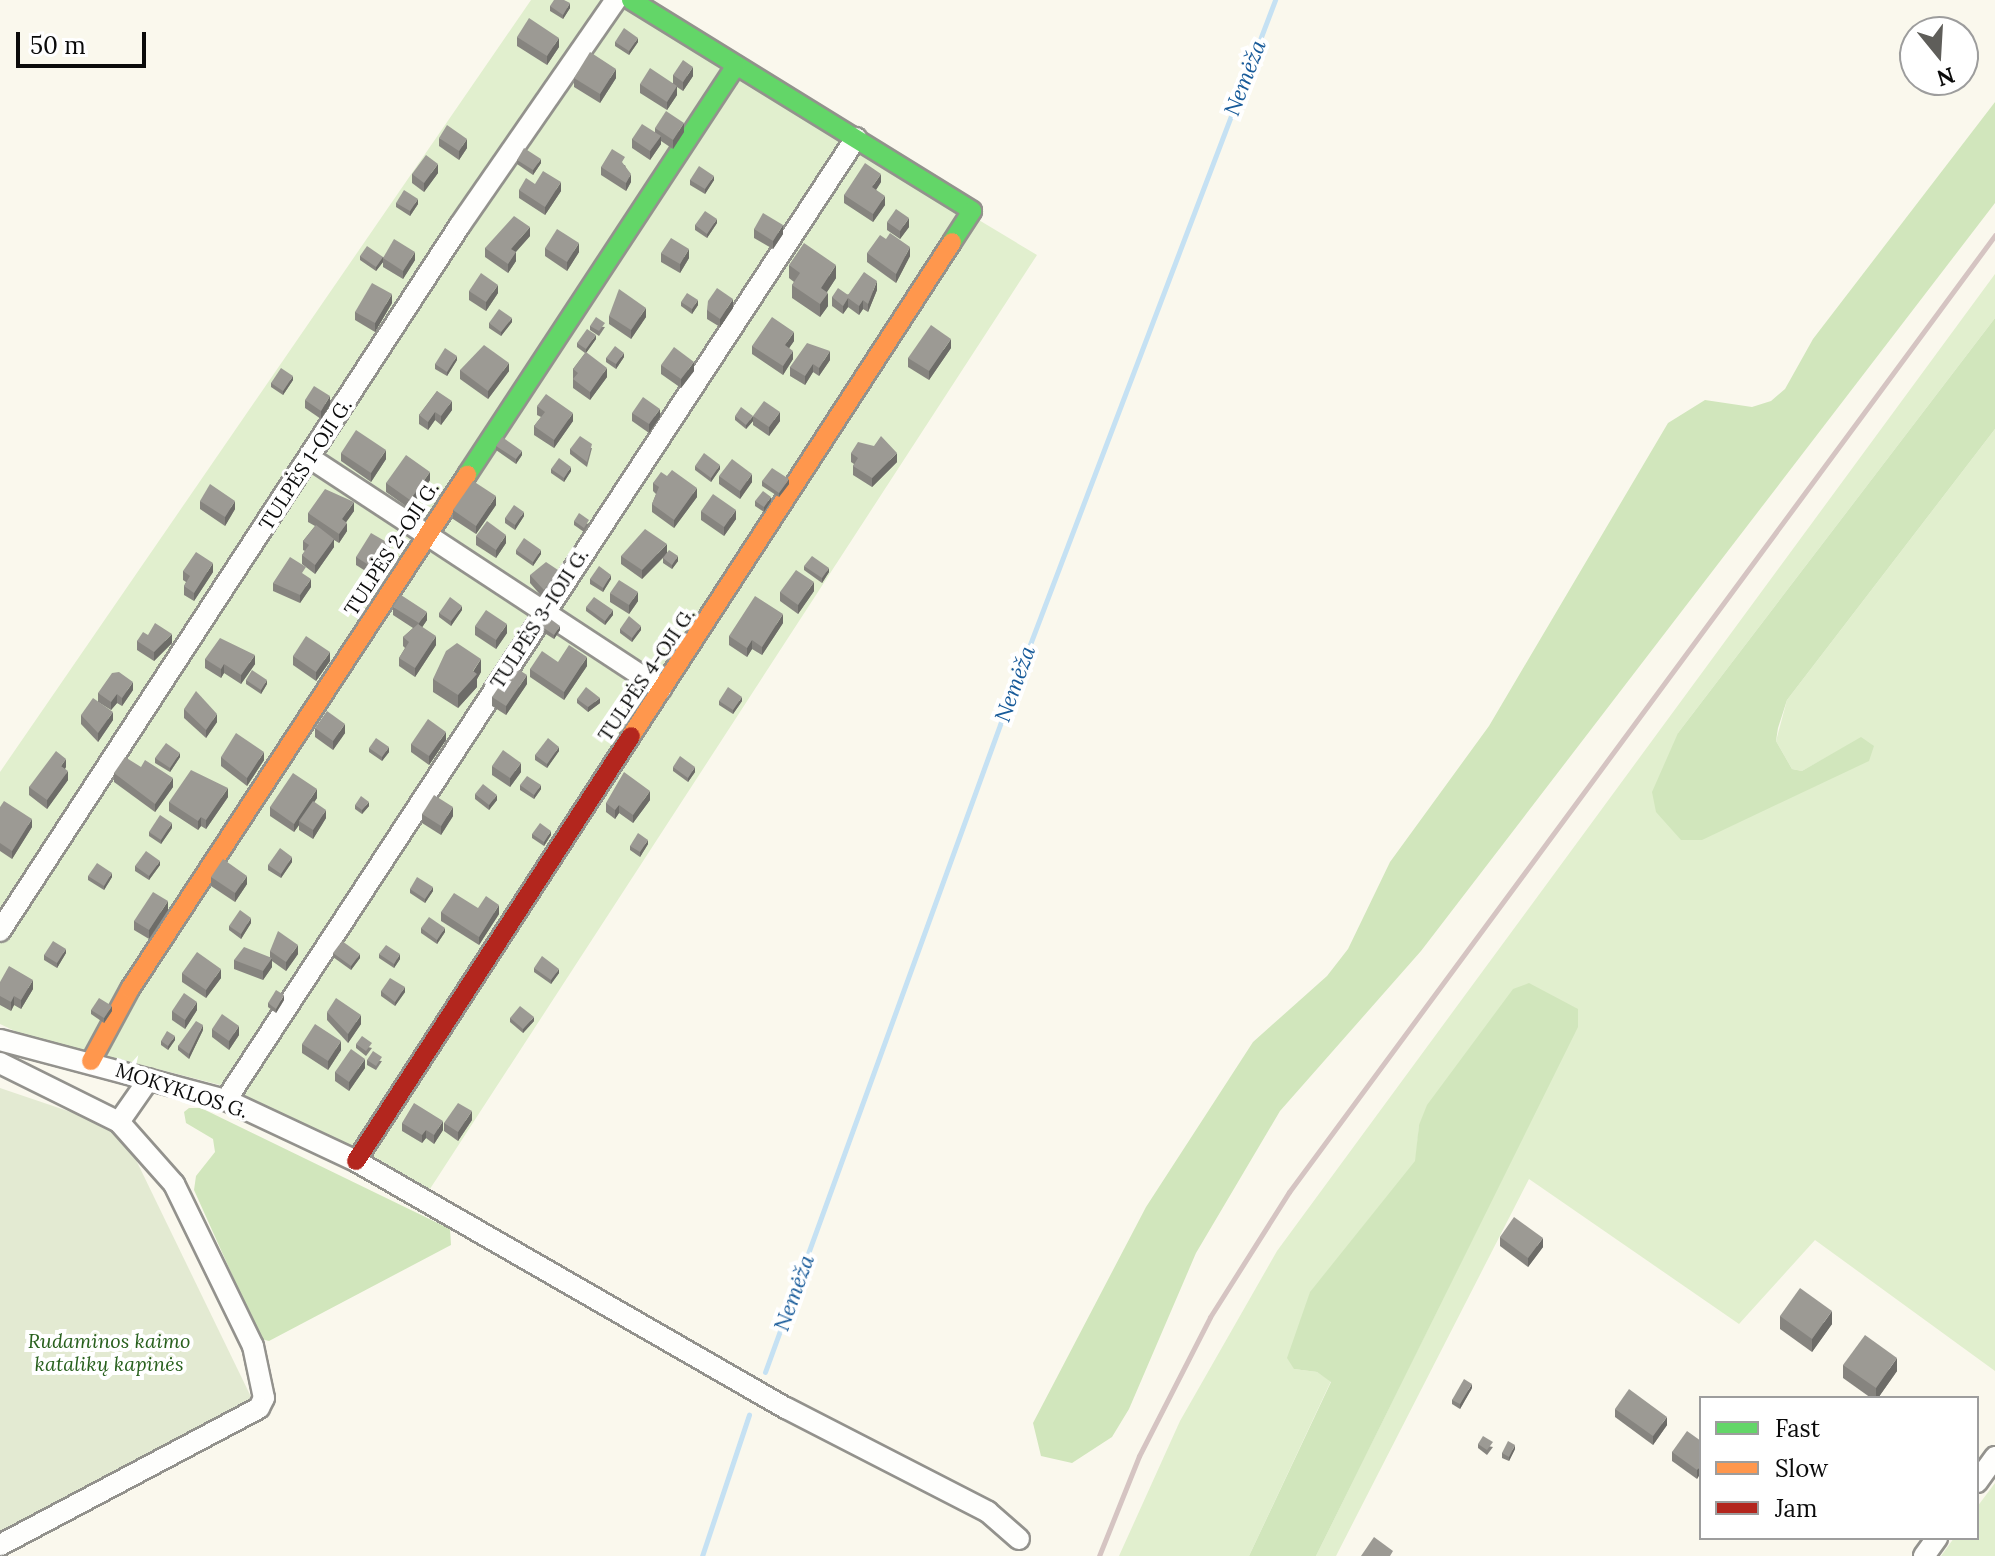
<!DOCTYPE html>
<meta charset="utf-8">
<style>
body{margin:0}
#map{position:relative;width:1995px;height:1556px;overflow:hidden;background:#faf8ed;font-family:Lora,serif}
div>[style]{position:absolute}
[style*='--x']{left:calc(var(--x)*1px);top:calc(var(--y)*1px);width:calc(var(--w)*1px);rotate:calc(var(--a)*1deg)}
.green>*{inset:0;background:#e1efce}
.forest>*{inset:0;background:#d1e6bc}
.cemetery>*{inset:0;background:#e3ead2}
.stream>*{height:5px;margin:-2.5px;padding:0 2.5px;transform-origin:2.5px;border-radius:2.5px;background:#c5e1f3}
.roads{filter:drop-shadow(2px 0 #93928d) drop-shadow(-2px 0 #93928d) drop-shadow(0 2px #93928d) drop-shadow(0 -2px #93928d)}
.street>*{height:20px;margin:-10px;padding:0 10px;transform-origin:10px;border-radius:10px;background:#fefefc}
.fast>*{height:18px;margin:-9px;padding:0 9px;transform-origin:9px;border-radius:9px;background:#63d668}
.slow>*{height:18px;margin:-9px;padding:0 9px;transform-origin:9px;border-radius:9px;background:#ff974d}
.jam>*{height:18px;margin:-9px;padding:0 9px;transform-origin:9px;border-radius:9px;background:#b3261e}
.rail>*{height:5px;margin:-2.5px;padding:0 2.5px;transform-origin:2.5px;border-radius:2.5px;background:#d5c4c2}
.wall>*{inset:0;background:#86847f}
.shaded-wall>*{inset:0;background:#6d6c68}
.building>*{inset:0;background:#9c9a94}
span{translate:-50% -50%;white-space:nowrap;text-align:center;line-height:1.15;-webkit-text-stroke:8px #fff;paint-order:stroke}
.street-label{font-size:20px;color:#0b0b0b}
.park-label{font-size:20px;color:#28601d;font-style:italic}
.water-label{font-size:22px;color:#175a99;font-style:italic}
.legend{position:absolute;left:1699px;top:1396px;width:280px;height:144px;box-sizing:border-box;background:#fff;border:2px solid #9d9d9d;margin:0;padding:10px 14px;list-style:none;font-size:24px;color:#0b0b0b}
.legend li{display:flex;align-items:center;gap:16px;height:40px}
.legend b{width:40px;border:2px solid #9d9d9d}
.north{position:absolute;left:1899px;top:16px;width:80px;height:80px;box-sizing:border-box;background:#fff;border:2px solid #9d9d9d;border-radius:50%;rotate:162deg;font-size:22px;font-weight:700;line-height:32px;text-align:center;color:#0b0b0b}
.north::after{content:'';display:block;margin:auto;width:28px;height:36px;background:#5f5e5a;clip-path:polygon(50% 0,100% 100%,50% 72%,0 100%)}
.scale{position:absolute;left:16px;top:32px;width:130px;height:36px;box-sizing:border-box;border:4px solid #0b0b0b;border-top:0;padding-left:10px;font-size:24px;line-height:28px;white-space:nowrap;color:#0b0b0b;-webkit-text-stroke:6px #fff;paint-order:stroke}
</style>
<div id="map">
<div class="green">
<i style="clip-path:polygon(531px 0,612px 0,1037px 255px,428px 1192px,224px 1086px,21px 1034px,0 1024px,0 772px)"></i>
<i style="clip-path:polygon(1995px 274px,1995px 318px,1678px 733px,1681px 840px,1861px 738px,1802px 771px,1792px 769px,1776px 741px,1787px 700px,1995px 429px,1995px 1371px,1815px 1240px,1739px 1324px,1529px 1179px,1336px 1556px,1316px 1556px,1577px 1027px,1419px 1125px,1416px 1161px,1310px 1293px,1294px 1369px,1317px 1372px,1331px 1381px,1249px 1556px,1119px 1556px,1180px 1421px,1277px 1251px)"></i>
<i style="clip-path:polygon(1995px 1483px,1995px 1556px,1941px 1556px,1954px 1538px,1977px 1538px,1977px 1507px)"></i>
</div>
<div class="forest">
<i style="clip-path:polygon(1995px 102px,1995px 203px,1421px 951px,1280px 1111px,1196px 1253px,1129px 1409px,1112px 1437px,1072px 1463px,1041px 1456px,1033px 1423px,1146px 1207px,1253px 1042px,1327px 976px,1348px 949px,1390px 862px,1489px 726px,1668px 423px,1705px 400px,1752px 407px,1771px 401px,1785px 389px,1813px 339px)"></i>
<i style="clip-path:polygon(1995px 318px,1995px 429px,1787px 700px,1778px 728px,1776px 741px,1792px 769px,1802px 771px,1861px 737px,1874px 746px,1869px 761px,1702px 840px,1681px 840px,1656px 812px,1652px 792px,1678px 733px)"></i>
<i style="clip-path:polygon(1529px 983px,1578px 1009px,1578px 1027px,1316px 1556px,1249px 1556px,1331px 1382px,1317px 1372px,1294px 1369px,1287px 1358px,1310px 1292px,1415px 1161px,1419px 1125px,1427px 1105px,1513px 989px)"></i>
<i style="clip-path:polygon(189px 1108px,201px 1108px,450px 1229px,451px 1245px,269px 1341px,261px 1339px,194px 1190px,196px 1176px,215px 1152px,213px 1139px,186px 1123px,184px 1112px)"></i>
</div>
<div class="cemetery">
<i style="clip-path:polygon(0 1088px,121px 1129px,254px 1403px,0 1539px)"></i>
</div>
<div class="stream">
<i style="--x:765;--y:1372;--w:718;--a:-70.05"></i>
<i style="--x:1010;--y:697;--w:746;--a:-69.18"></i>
<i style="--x:702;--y:1556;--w:149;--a:-71.6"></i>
</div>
<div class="roads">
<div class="street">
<i style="--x:310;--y:458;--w:420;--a:33.3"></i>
<i style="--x:0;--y:931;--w:843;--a:-56.91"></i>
<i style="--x:460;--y:225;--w:274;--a:-55.3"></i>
<i style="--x:0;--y:1040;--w:234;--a:14.9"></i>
<i style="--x:226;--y:1100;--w:144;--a:25.1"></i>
<i style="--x:356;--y:1161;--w:496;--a:29.9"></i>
<i style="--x:786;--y:1408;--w:227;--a:27.2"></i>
<i style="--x:988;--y:1512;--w:41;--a:41.1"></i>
<i style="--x:0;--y:1063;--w:133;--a:26.4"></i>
<i style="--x:119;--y:1122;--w:83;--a:48.4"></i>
<i style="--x:174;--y:1184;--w:180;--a:64"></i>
<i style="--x:253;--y:1346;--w:53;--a:78.1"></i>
<i style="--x:264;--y:1398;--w:11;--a:117"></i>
<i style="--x:259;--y:1408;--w:293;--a:152.1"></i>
<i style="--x:226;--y:1100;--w:1150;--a:-56.78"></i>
<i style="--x:119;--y:1122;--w:52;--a:-55.1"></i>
<i style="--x:1977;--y:1482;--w:31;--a:-54"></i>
<i style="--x:1924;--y:1556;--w:22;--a:-54"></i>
</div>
<div class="fast">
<i style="--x:631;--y:0;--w:401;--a:31.7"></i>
<i style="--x:972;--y:211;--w:37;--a:123"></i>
<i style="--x:467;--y:475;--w:490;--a:-56.7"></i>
</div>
<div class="slow">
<i style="--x:631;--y:736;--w:589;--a:-56.98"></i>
<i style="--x:91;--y:1061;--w:82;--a:-61.6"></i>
<i style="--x:130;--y:989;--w:615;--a:-56.75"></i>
</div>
<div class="jam">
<i style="--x:356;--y:1161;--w:506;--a:-57.09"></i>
</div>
</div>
<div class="rail">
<i style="--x:1099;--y:1556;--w:108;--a:-68.2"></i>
<i style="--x:1139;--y:1456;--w:156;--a:-62.9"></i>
<i style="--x:1210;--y:1317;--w:148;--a:-57.7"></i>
<i style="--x:1289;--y:1192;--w:1189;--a:-53.58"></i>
</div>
<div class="wall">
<i style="clip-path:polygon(550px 6px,570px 8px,563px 19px,550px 11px)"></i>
<i style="clip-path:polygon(517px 37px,559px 47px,547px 65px,517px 46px)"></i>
<i style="clip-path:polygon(615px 42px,638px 42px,629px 55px,615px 46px)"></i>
<i style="clip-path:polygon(673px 75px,693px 76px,683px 91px,677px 87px,677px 95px,667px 110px,640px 93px,640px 84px,673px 83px)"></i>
<i style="clip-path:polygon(574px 78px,616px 78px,600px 103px,574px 87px)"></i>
<i style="clip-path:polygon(655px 128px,684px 132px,673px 149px,661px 141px,661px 144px,650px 160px,632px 148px,632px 139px,655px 132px)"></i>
<i style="clip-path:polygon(439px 138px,467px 148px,459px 160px,439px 146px)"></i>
<i style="clip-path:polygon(517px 160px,541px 163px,533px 175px,517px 164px)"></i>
<i style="clip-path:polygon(625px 165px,631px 182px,626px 191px,601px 175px,601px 167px)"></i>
<i style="clip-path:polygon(438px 173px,424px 192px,412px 183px,412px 174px)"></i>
<i style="clip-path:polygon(690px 180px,714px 180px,705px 194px,690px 185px)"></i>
<i style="clip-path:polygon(881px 182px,876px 190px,885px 205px,873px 222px,844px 203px,844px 195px)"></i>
<i style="clip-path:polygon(535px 184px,561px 191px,545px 215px,519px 198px,519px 190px)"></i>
<i style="clip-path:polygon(396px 203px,418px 204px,410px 216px,396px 207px)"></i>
<i style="clip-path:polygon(887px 222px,909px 227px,900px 239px,887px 230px)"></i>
<i style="clip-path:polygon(717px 223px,707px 238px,695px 230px,695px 225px)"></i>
<i style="clip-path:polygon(754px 229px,783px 234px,773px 249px,754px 238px)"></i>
<i style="clip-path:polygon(530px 236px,516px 252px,516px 261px,508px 273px,485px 257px,485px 248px)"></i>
<i style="clip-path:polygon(545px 248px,579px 252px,567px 271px,545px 256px)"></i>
<i style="clip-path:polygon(661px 253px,689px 258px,680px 273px,661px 262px)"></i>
<i style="clip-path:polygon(867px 253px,910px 256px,896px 283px,867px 262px)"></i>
<i style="clip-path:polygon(360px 256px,383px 257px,415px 260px,403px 279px,383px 267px,383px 262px,376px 271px,360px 260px)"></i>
<i style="clip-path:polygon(789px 265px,836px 278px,827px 292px,828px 306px,820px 317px,792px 298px,792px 285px,794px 282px,789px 278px)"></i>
<i style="clip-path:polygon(877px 290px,868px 312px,863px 309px,859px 315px,848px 307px,843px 314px,832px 306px,832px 297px)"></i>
<i style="clip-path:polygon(469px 291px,498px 293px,486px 311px,469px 300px)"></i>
<i style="clip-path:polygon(681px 302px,698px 305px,692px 314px,681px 306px)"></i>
<i style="clip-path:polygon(392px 303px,375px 332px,355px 320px,355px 312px)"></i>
<i style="clip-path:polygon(733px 308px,720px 327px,707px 319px,707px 310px)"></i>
<i style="clip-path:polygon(609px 316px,646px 317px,631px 339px,609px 324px)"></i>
<i style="clip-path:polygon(512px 322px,501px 336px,489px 328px,489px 323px)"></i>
<i style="clip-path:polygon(590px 326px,605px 327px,599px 336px,590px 330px)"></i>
<i style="clip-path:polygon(596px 339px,586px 353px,607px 377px,590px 400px,573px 388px,573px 369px,585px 353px,577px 347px,577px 343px)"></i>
<i style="clip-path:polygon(794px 341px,789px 348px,793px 359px,783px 375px,752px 354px,752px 346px)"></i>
<i style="clip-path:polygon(951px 348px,929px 380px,908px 367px,908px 358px)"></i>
<i style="clip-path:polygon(624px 357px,616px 369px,606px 362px,606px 358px)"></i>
<i style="clip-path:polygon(457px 360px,447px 376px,435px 369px,435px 364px)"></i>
<i style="clip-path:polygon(830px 360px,819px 376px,813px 372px,805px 385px,790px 376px,790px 367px)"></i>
<i style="clip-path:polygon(661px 365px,694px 371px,681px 388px,661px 374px)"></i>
<i style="clip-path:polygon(460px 370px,509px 371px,488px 399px,460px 379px)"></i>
<i style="clip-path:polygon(293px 380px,283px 395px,271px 387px,271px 383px)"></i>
<i style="clip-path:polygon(437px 391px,452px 410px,441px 425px,435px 420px,428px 430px,419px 424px,419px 415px)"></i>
<i style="clip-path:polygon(305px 400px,330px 405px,321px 419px,305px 408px)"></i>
<i style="clip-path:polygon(537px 406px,573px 421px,554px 448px,534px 435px,534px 426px,541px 417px,537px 415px)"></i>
<i style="clip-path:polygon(632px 413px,660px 417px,649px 433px,632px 421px)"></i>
<i style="clip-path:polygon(735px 416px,753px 421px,746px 429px,735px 420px)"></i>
<i style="clip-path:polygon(753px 416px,780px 421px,769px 436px,753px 425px)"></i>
<i style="clip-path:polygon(496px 446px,522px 455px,516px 464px,496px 450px)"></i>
<i style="clip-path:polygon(592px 448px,587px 467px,570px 454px,570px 449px)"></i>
<i style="clip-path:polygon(341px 453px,386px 459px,371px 482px,341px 461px)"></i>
<i style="clip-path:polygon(851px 453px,897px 462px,872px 487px,853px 475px,853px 466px,854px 464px,851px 462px)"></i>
<i style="clip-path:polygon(695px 466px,720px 469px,711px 482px,695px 470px)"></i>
<i style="clip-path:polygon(551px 469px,571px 471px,564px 482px,551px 473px)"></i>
<i style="clip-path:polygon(667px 476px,697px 497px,674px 528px,652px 512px,652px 504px,656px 494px,653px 491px,653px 483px)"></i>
<i style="clip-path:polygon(719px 476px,752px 482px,740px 499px,719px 484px)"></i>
<i style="clip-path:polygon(430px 480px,410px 509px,386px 492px,386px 483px)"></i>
<i style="clip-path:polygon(762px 481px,789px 484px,779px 497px,762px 486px)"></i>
<i style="clip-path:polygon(200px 501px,235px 509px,225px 526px,200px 509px)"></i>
<i style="clip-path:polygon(755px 501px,771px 501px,764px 512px,755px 506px)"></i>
<i style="clip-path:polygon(496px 505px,476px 534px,453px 519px,453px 510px)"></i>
<i style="clip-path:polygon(354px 511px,346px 522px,347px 531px,339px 543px,334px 540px,334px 547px,315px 574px,302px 564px,302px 555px,305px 551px,303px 550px,303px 541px,315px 526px,308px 522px,308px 513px)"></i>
<i style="clip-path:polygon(701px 511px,736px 519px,724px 536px,701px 520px)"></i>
<i style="clip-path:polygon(524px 516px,515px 530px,505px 523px,505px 518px)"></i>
<i style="clip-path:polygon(574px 521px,589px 524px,584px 532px,574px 525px)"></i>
<i style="clip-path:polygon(476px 536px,506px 543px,496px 558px,476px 545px)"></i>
<i style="clip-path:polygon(516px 550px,541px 554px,533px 566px,516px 554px)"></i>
<i style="clip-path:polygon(390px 553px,375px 577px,356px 565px,356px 557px)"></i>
<i style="clip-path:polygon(667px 553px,678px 561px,672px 569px,663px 563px,663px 558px,667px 554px,642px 579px,621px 564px,621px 556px)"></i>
<i style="clip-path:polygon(804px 566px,829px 572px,822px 583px,804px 570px)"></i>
<i style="clip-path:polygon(183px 571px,213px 572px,194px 601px,184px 595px,184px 586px,186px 582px,183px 580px)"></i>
<i style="clip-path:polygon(530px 575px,558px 579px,544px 599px,530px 583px)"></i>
<i style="clip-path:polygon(590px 579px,611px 579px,603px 592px,590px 584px)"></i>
<i style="clip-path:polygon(273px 583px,311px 587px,300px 603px,273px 591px)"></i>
<i style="clip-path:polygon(814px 591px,798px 614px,780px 601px,780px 592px)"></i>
<i style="clip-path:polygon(610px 593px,638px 601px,629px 614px,610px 602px)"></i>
<i style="clip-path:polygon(393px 607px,427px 620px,422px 627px,436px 645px,415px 677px,399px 666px,399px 658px,405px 648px,403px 646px,403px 637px,413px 628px,393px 615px)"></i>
<i style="clip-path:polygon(586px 607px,613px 615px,605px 625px,586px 611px)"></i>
<i style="clip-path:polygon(462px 610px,451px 626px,439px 617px,439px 613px)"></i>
<i style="clip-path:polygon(783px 623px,762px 655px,752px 649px,747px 657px,729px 645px,729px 636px)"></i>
<i style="clip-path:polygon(538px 624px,560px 630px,554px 639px,538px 629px)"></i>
<i style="clip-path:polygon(475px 626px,507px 633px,496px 649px,475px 635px)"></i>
<i style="clip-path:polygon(620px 629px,641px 630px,632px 642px,620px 633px)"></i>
<i style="clip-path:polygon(148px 635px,172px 643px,154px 661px,137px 650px,137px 641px)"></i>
<i style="clip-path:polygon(293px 656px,330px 661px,316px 681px,293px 665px)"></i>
<i style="clip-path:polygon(205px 659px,255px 664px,241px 684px,224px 673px,221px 678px,205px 668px)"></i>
<i style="clip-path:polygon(558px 662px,587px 666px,564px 700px,530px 677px,530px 669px)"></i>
<i style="clip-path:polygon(481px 672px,477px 679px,477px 687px,458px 708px,433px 692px,433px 679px)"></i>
<i style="clip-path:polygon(246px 680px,267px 684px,261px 694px,246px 684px)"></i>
<i style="clip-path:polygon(527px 684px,506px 715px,492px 706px,492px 697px)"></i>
<i style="clip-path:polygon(133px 690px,122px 706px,117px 703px,111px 710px,98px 702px,98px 693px)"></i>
<i style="clip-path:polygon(577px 699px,600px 703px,588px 712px,577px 703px)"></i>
<i style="clip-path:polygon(719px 701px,742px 701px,733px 714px,719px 705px)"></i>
<i style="clip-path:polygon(184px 709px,217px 722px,206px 738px,184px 718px)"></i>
<i style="clip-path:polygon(81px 715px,113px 720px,98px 742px,81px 724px)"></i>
<i style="clip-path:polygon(315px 728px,345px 733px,333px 750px,315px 737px)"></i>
<i style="clip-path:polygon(446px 740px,429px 765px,411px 752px,411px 744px)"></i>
<i style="clip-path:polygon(369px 748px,389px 752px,382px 761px,369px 752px)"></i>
<i style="clip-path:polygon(559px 751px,547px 768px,535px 760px,535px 755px)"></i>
<i style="clip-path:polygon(180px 757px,170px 772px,155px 763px,155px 758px)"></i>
<i style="clip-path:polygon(221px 757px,264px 760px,247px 786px,221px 766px)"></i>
<i style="clip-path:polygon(492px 766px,521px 772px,510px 787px,492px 775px)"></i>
<i style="clip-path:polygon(66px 767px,65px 769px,68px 780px,47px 809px,29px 795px,29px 787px)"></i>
<i style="clip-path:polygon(141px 767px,173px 787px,155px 812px,114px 782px,114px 773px)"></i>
<i style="clip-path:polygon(673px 767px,695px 772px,688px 782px,673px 771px)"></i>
<i style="clip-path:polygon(520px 785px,541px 789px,534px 799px,520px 790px)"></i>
<i style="clip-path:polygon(475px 794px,497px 800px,489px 810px,475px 799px)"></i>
<i style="clip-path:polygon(228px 797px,206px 829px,201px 826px,198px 830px,169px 811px,169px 802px)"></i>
<i style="clip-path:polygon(317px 798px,314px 802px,326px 818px,313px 839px,299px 830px,299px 825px,294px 832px,270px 816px,270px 807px)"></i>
<i style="clip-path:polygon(650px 800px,633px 823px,619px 813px,615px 819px,606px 812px,606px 803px)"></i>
<i style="clip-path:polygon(355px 805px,369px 806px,362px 814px,355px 809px)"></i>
<i style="clip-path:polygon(0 807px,32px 827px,12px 859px,0 851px)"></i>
<i style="clip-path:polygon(422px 814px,453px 816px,441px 835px,422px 823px)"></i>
<i style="clip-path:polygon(172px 828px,161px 844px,149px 836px,149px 832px)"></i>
<i style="clip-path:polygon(532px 834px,551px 835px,544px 846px,532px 838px)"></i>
<i style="clip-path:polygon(648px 844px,640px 857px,630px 850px,630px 846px)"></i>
<i style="clip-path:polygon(292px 862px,281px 878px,268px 870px,268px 865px)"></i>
<i style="clip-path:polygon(160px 865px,149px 880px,135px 871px,135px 866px)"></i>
<i style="clip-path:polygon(88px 876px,112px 877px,104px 890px,88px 880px)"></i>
<i style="clip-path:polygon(211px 877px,247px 884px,235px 902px,211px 886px)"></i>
<i style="clip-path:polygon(410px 889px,433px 891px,425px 903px,410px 893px)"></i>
<i style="clip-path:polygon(478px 908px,499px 914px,479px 945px,441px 921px,441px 912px)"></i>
<i style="clip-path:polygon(168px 910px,149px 939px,134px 930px,134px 921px)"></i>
<i style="clip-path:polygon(251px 923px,241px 939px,229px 930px,229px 926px)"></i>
<i style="clip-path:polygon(421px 928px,445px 932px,437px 944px,421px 933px)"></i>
<i style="clip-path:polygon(270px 951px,298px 954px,286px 971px,272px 961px,272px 967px,263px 980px,234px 969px,234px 960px,270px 957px)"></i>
<i style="clip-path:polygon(66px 953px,57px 968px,44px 960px,44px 955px)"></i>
<i style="clip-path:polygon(333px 953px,360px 958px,351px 970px,333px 957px)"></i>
<i style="clip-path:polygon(379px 954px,400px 959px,394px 968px,379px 958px)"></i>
<i style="clip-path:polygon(534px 968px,559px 973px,551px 984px,534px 972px)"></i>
<i style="clip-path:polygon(182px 973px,221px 978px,206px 998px,182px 982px)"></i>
<i style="clip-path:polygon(0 982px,33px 989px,21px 1009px,14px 1005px,11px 1011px,0 1005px)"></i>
<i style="clip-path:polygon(381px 991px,405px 992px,395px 1006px,381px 996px)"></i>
<i style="clip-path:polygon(284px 1000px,276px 1013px,268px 1007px,268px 1003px)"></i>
<i style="clip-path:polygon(91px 1010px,112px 1011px,104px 1023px,91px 1014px)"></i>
<i style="clip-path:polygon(197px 1010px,185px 1029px,172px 1020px,172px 1011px)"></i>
<i style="clip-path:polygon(327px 1012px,361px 1024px,348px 1043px,327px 1020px)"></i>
<i style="clip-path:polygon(510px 1018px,534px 1021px,523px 1033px,510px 1022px)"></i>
<i style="clip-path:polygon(212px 1029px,239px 1035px,229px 1050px,212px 1037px)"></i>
<i style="clip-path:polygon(203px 1030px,189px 1059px,178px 1050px,178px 1046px)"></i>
<i style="clip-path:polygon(175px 1040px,168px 1050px,161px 1045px,161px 1041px)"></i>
<i style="clip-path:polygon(302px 1044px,341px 1050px,328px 1070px,302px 1053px)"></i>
<i style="clip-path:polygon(356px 1044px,372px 1048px,366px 1056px,356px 1048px)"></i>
<i style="clip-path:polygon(367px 1060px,382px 1061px,376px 1070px,367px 1065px)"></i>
<i style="clip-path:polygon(365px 1068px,349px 1091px,335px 1081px,335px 1072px)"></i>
<i style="clip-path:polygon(472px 1120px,458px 1141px,444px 1131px,444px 1123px)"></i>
<i style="clip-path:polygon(402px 1123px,443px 1130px,434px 1144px,426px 1138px,422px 1143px,402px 1131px)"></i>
<i style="clip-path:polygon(1500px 1237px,1543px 1247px,1528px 1267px,1500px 1246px)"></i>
<i style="clip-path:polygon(1780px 1316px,1832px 1324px,1812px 1352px,1780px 1329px)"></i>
<i style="clip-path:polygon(1843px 1365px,1897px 1371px,1878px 1398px,1871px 1398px,1843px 1378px)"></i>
<i style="clip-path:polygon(1472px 1388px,1460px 1409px,1452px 1404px,1452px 1400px)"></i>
<i style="clip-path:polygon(1615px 1409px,1667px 1425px,1653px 1445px,1615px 1417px)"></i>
<i style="clip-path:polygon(1701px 1441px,1697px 1479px,1672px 1461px,1672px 1452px)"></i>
<i style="clip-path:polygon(1478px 1444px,1493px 1447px,1487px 1455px,1478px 1448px)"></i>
<i style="clip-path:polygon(1515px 1449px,1509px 1461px,1502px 1458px,1502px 1453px)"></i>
</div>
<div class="shaded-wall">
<i style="clip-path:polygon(570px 3px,570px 8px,563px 19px,563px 15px)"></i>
<i style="clip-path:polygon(559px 38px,559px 47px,547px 65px,547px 56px)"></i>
<i style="clip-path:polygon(638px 38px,638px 42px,629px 55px,629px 51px)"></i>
<i style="clip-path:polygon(693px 67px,693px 76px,683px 91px,683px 82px)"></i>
<i style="clip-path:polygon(616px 69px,616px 78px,600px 103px,600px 94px)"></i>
<i style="clip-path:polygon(677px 86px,677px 95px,667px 110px,667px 102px)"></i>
<i style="clip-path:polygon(684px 123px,684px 132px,673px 149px,673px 140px)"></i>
<i style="clip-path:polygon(661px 136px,661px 144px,650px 160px,650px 151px)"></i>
<i style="clip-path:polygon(467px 139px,467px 148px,459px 160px,459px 151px)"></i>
<i style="clip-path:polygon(541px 159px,541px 163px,533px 175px,533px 170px)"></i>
<i style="clip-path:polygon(438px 164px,438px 173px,424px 192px,424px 183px)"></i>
<i style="clip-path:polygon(631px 174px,631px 182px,626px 191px,626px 183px)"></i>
<i style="clip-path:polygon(881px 174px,881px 182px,872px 196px,872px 187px)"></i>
<i style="clip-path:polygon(714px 176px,714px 180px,705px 194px,705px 189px)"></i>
<i style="clip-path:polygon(561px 182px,561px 191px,545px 215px,545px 207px)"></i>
<i style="clip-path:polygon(885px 196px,885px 205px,873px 222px,873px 214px)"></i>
<i style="clip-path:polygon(418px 199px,418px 204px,410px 216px,410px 211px)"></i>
<i style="clip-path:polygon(909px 218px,909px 227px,900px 239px,900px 231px)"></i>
<i style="clip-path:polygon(717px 219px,717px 223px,707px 238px,707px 234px)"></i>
<i style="clip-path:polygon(783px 225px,783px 234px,773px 249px,773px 241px)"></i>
<i style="clip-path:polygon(530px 227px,530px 236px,511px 257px,511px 249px)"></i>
<i style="clip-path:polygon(579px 243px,579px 252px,567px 271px,567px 262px)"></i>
<i style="clip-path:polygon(910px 247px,910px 256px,896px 283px,896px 274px)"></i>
<i style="clip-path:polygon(689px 249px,689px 258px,680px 273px,680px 264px)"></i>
<i style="clip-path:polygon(415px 252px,415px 260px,403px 279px,403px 271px)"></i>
<i style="clip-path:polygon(516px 252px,516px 261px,508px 273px,508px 264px)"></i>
<i style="clip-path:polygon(383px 257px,383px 262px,376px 271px,376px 267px)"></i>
<i style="clip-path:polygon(836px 265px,836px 278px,821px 301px,821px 288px)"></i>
<i style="clip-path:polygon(877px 281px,877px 290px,868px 312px,868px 304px)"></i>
<i style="clip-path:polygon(498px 285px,498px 293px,486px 311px,486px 302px)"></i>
<i style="clip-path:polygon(828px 293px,828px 306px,820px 317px,820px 304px)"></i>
<i style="clip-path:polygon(392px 294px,392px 303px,375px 332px,375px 323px)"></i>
<i style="clip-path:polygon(848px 298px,848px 307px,843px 314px,843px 306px)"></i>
<i style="clip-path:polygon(733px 299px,733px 308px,720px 327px,720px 319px)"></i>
<i style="clip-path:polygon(698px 300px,698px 305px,692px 314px,692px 309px)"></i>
<i style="clip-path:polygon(863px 300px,863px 309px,859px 315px,859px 306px)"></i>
<i style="clip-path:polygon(646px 308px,646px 317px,631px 339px,631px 330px)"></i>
<i style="clip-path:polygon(512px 318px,512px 322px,501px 336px,501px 332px)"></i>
<i style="clip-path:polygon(794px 332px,794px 341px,785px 354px,785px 345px)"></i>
<i style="clip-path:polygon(596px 335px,596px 339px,586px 353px,586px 349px)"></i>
<i style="clip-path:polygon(951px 339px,951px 348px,929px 380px,929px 371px)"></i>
<i style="clip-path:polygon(793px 351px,793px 359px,783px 375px,783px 366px)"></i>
<i style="clip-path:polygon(830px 351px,830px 360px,819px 376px,819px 368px)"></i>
<i style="clip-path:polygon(624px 353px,624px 357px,616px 369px,616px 364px)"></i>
<i style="clip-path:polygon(457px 356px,457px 360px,447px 376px,447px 372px)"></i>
<i style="clip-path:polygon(694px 362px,694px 371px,681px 388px,681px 379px)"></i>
<i style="clip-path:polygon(509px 363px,509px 371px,488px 399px,488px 391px)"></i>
<i style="clip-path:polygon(813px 364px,813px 372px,805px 385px,805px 376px)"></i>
<i style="clip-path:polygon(607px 368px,607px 377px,590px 400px,590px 392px)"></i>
<i style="clip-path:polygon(293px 376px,293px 380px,283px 395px,283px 391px)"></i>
<i style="clip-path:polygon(330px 396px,330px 405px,321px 419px,321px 411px)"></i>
<i style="clip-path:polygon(452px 401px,452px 410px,441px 425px,441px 416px)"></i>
<i style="clip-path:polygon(660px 409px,660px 417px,649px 433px,649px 424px)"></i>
<i style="clip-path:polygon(435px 412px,435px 420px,428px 430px,428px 422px)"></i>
<i style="clip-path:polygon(780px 412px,780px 421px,769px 436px,769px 427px)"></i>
<i style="clip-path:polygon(573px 413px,573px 421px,554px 448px,554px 440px)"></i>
<i style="clip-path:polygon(753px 416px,753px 421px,746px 429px,746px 425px)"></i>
<i style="clip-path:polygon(386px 450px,386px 459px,371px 482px,371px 473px)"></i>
<i style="clip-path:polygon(522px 451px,522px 455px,516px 464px,516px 459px)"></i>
<i style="clip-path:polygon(897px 453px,897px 462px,872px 487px,872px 478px)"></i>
<i style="clip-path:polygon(720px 465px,720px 469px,711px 482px,711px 478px)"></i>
<i style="clip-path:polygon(571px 467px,571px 471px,564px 482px,564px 478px)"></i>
<i style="clip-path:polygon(430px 472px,430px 480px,410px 509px,410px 500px)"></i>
<i style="clip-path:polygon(752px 474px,752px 482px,740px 499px,740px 491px)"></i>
<i style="clip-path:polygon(789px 479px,789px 484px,779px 497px,779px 493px)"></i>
<i style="clip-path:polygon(697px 488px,697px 497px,674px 528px,674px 520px)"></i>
<i style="clip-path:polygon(496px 496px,496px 505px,476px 534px,476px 526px)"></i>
<i style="clip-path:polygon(771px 497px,771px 501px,764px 512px,764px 507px)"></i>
<i style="clip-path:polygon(235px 501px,235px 509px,225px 526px,225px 517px)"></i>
<i style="clip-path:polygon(354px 502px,354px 511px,342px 528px,342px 519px)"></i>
<i style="clip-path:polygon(736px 510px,736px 519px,724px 536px,724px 527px)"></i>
<i style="clip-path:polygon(524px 512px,524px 516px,515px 530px,515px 525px)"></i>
<i style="clip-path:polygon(347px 523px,347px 531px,339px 543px,339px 534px)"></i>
<i style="clip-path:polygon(506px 535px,506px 543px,496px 558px,496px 550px)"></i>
<i style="clip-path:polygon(334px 539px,334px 547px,315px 574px,315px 565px)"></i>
<i style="clip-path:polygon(390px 544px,390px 553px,375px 577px,375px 569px)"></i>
<i style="clip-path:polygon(667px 544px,667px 553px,642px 579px,642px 570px)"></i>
<i style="clip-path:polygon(541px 550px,541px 554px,533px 566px,533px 562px)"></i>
<i style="clip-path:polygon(678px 556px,678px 561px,672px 569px,672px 565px)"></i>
<i style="clip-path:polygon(213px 563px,213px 572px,194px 601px,194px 593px)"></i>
<i style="clip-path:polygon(829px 568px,829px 572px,822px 583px,822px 578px)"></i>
<i style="clip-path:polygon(558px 570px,558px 579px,544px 599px,544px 590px)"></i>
<i style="clip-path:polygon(611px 575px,611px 579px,603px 592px,603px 588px)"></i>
<i style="clip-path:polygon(311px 579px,311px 587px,300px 603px,300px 595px)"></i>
<i style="clip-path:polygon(814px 582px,814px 591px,798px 614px,798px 605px)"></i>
<i style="clip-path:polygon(638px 592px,638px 601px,629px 614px,629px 605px)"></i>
<i style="clip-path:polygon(462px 606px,462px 610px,451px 626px,451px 621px)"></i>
<i style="clip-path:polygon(613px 610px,613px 615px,605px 625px,605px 621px)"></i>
<i style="clip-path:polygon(427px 612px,427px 620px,419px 632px,419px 623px)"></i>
<i style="clip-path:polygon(783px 614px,783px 623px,762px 655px,762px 647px)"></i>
<i style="clip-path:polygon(507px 624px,507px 633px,496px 649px,496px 640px)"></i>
<i style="clip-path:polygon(560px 626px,560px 630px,554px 639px,554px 635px)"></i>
<i style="clip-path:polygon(641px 626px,641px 630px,632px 642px,632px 638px)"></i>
<i style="clip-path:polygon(172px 634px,172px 643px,154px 661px,154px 652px)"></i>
<i style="clip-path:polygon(436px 636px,436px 645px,415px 677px,415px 668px)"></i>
<i style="clip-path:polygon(752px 640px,752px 649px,747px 657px,747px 648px)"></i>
<i style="clip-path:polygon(330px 652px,330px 661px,316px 681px,316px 672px)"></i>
<i style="clip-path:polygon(255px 655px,255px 664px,241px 684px,241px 675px)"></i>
<i style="clip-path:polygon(587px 657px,587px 666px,564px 700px,564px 692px)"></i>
<i style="clip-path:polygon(481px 659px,481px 672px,477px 679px,477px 687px,458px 708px,458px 695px)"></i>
<i style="clip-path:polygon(224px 664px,224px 673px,221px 678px,221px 669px)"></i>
<i style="clip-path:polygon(527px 675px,527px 684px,506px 715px,506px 706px)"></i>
<i style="clip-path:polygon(267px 680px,267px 684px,261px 694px,261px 690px)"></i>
<i style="clip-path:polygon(133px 682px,133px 690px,122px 706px,122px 698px)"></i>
<i style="clip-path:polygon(117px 694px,117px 703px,111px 710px,111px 702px)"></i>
<i style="clip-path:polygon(742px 697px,742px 701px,733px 714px,733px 710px)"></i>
<i style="clip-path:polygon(600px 698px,600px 703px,588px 712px,588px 707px)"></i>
<i style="clip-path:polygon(113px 712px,113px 720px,98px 742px,98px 733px)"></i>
<i style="clip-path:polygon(217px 714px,217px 722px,206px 738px,206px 730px)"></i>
<i style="clip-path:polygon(345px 724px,345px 733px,333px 750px,333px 741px)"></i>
<i style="clip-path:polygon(446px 732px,446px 740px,429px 765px,429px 756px)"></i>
<i style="clip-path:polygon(389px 747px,389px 752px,382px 761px,382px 757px)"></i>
<i style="clip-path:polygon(559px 747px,559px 751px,547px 768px,547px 764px)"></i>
<i style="clip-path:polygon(264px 752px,264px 760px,247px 786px,247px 778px)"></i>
<i style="clip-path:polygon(180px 753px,180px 757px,170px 772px,170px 768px)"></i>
<i style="clip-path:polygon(66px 759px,66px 767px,61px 775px,61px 766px)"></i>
<i style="clip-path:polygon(521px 763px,521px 772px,510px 787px,510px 778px)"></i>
<i style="clip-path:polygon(695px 767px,695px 772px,688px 782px,688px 778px)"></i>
<i style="clip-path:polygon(68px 771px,68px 780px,47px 809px,47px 800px)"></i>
<i style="clip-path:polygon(173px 778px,173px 787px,155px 812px,155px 804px)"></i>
<i style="clip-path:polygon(541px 785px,541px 789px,534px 799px,534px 795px)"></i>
<i style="clip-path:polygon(228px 788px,228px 797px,206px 829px,206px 820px)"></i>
<i style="clip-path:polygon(317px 789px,317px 798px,301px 822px,299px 821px,299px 825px,294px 832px,294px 824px)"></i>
<i style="clip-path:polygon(650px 791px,650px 800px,633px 823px,633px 815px)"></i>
<i style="clip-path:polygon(497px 795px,497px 800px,489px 810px,489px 805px)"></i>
<i style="clip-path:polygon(369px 802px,369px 806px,362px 814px,362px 810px)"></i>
<i style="clip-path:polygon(619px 805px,619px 813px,615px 819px,615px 810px)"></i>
<i style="clip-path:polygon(453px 807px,453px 816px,441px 835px,441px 826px)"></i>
<i style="clip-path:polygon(326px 810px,326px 818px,313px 839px,313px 830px)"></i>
<i style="clip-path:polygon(201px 817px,201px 826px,198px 830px,198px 821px)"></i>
<i style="clip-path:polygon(32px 819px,32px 827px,12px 859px,12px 851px)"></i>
<i style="clip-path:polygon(172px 823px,172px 828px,161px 844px,161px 840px)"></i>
<i style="clip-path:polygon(551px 831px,551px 835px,544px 846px,544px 842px)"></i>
<i style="clip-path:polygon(648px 840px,648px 844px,640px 857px,640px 852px)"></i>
<i style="clip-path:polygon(292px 857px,292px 862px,281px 878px,281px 874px)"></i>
<i style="clip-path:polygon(160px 861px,160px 865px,149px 880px,149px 876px)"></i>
<i style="clip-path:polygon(112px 873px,112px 877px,104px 890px,104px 886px)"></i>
<i style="clip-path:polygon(247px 876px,247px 884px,235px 902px,235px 893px)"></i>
<i style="clip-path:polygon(433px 887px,433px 891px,425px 903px,425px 899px)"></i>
<i style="clip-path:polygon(168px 901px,168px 910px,149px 939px,149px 930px)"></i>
<i style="clip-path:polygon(499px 905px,499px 914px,479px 945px,479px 937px)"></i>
<i style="clip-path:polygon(251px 918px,251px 923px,241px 939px,241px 934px)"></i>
<i style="clip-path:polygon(445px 928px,445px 932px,437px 944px,437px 940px)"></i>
<i style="clip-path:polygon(298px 945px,298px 954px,286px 971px,286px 962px)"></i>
<i style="clip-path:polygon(66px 949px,66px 953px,57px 968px,57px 963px)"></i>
<i style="clip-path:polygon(360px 954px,360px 958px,351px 970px,351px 966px)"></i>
<i style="clip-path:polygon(400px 954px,400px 959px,394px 968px,394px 964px)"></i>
<i style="clip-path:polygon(272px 958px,272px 967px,263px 980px,263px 971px)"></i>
<i style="clip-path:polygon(221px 969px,221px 978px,206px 998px,206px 990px)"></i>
<i style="clip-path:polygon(559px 969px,559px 973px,551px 984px,551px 980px)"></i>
<i style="clip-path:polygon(33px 980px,33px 989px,21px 1009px,21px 1000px)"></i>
<i style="clip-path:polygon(405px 987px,405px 992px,395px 1006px,395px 1002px)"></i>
<i style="clip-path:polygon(284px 995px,284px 1000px,276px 1013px,276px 1009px)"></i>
<i style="clip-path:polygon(14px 996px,14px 1005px,11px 1011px,11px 1002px)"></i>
<i style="clip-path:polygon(197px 1002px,197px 1010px,185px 1029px,185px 1020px)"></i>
<i style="clip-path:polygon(112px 1006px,112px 1011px,104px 1023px,104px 1018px)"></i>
<i style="clip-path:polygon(361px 1015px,361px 1024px,348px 1043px,348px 1034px)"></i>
<i style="clip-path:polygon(534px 1017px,534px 1021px,523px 1033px,523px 1029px)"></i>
<i style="clip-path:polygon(203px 1025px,203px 1030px,189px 1059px,189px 1054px)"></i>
<i style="clip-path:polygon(239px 1026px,239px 1035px,229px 1050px,229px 1041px)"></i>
<i style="clip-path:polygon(175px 1036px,175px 1040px,168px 1050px,168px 1046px)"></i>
<i style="clip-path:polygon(341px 1041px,341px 1050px,328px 1070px,328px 1061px)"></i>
<i style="clip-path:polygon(365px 1059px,365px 1068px,349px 1091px,349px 1082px)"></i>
<i style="clip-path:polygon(472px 1111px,472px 1120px,458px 1141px,458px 1132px)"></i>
<i style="clip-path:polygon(443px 1121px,443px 1130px,434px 1144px,434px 1135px)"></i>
<i style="clip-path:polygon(426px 1130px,426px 1138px,422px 1143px,422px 1135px)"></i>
<i style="clip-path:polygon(1543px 1238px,1543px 1247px,1528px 1267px,1528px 1258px)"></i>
<i style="clip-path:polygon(1832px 1311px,1832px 1324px,1812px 1352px,1812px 1339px)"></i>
<i style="clip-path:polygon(1897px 1358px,1897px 1371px,1878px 1398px,1876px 1398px,1876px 1388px)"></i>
<i style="clip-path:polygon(1472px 1384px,1472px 1388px,1460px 1409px,1460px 1404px)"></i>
<i style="clip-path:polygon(1667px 1417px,1667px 1425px,1653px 1445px,1653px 1436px)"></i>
<i style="clip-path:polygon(1515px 1445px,1515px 1449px,1509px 1461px,1509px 1457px)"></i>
<i style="clip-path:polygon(1701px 1465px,1701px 1473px,1697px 1479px,1697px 1470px)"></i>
</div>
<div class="building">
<i style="clip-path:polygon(554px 0,564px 0,570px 3px,563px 15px,550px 6px)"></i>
<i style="clip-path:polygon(529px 18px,559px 38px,547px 56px,517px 37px)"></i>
<i style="clip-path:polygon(624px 28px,638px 38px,629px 51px,615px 42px)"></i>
<i style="clip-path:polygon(590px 52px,616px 69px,600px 94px,574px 78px)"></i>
<i style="clip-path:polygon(683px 60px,693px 67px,683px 82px,673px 75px)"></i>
<i style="clip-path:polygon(650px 68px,677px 86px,667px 102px,640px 84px)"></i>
<i style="clip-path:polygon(666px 111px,684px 123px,673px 140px,655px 128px)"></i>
<i style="clip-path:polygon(642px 124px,661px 136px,650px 151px,632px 139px)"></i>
<i style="clip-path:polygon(447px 125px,467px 139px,459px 151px,439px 138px)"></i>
<i style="clip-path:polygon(524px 148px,541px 159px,533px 170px,517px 160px)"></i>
<i style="clip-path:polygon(612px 149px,625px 157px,622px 162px,631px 174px,626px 183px,601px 167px)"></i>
<i style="clip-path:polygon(426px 155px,438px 164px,424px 183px,412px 174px)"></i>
<i style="clip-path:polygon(865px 163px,881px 174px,872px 187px,885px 196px,873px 214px,844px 195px)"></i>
<i style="clip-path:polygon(699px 166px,714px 176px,705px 189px,690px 180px)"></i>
<i style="clip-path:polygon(543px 171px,561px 182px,545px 207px,519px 190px,526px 178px,535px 184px)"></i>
<i style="clip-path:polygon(404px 190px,418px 199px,410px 211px,396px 203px)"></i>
<i style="clip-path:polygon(896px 209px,909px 218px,900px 231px,887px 222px)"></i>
<i style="clip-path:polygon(705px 211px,717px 219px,707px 234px,695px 225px)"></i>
<i style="clip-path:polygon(763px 213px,783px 225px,773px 241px,754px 229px)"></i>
<i style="clip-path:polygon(514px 216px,530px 227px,511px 249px,516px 252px,508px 264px,485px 248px)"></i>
<i style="clip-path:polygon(557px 229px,579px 243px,567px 262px,545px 248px)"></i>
<i style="clip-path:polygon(890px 233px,910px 247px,896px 274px,867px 253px,880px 235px,886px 239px)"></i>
<i style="clip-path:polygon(671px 238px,689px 249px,680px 264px,661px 253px)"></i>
<i style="clip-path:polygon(394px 239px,415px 252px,403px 271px,383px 258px)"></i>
<i style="clip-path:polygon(804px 243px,836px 265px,821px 288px,828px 293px,820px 304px,792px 285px,800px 273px,789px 265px)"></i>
<i style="clip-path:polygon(367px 246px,383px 257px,376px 267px,360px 256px)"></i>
<i style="clip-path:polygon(864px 272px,877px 281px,868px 304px,863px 300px,859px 306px,848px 298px,843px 306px,832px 297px,838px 288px,848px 295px)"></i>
<i style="clip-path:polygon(481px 273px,498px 285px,486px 302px,469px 291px)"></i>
<i style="clip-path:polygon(372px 283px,392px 294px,375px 323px,355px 312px)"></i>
<i style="clip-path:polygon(717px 288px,733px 299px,720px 319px,707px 310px,708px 301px)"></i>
<i style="clip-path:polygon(619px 289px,646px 308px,631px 330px,609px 316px)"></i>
<i style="clip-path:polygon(687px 293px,698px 300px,692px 309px,681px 302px)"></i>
<i style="clip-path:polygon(499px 309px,512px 318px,501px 332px,489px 323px)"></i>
<i style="clip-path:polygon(596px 317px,605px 323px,599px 331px,590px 326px)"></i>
<i style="clip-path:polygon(772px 317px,794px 332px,785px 345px,793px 351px,783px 366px,752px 346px)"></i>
<i style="clip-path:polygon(931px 325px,951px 339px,929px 371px,908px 358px)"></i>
<i style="clip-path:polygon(587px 329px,596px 335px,586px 349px,577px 343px)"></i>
<i style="clip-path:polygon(807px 343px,830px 351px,819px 368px,813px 364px,805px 376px,790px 367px)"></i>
<i style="clip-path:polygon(484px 345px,509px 363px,488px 391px,460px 370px)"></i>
<i style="clip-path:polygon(615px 346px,624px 353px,616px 364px,606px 358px)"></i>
<i style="clip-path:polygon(674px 347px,694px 362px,681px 379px,661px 365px)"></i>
<i style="clip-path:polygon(445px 348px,457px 356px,447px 372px,435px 364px)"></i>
<i style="clip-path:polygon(586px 352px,607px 368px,590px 392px,573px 379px,578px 373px,573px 369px)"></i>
<i style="clip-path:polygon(281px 368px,293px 376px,283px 391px,271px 383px)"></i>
<i style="clip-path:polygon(314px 386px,330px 396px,321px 411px,305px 400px)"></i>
<i style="clip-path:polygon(437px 391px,452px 401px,441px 416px,435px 412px,428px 422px,419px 415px)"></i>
<i style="clip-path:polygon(546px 394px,573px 413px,554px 440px,534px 426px,545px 412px,537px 406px)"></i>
<i style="clip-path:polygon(643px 397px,660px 409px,649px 424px,632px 413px)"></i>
<i style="clip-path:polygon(764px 401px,780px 412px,769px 427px,753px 416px)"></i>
<i style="clip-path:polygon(741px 407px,753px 416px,746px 425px,735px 416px)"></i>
<i style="clip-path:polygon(356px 430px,386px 450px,371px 473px,341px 453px)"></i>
<i style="clip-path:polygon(580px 436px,592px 444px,587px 462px,570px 449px)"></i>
<i style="clip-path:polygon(881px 436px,897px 453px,872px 478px,853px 466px,858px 458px,851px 453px,858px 442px,874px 446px)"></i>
<i style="clip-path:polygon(502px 437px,522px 451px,516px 459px,496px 446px)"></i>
<i style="clip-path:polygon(704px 453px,720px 465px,711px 478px,695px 466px)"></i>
<i style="clip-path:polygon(406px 455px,430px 472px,410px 500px,386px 483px)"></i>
<i style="clip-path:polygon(559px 458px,571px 467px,564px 478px,551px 469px)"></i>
<i style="clip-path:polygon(732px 459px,752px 474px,740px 491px,719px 476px)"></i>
<i style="clip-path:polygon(772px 468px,789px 479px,779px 493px,762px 481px)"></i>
<i style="clip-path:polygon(672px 470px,697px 488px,674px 520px,652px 504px,659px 487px,653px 483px,661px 472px,667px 476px)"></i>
<i style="clip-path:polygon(473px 481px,496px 496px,476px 526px,453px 510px)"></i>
<i style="clip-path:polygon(210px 484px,235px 501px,225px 517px,200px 501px)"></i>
<i style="clip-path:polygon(325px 489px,354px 502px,342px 519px,347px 523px,339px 534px,308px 513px)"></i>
<i style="clip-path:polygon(763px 491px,771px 497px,764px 507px,755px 501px)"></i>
<i style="clip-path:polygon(713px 494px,736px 510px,724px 527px,701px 511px)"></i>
<i style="clip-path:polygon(514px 505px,524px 512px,515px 525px,505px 518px)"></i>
<i style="clip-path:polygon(579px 513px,589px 520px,584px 528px,574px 521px)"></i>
<i style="clip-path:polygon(487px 521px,506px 535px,496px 550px,476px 536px)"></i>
<i style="clip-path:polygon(316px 525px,334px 539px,315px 565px,302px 555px,309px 545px,303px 541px)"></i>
<i style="clip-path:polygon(645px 529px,667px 544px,642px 570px,621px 556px)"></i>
<i style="clip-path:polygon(371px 533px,390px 544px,375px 569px,356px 557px)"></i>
<i style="clip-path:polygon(524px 538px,541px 550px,533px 562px,516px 550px)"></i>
<i style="clip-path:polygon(669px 550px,678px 556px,672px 565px,663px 558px)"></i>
<i style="clip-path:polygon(196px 552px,213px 563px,194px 593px,184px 586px,190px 576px,183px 571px)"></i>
<i style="clip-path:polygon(812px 556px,829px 568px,822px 578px,804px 566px)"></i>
<i style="clip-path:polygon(290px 557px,306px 567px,302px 573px,311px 579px,300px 595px,273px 583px)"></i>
<i style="clip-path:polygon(546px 562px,558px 570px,544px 590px,530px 575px)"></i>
<i style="clip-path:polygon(599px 566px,611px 575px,603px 588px,590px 579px)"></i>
<i style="clip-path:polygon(796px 570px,814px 582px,798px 605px,780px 592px)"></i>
<i style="clip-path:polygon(619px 580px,638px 592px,629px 605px,610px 593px)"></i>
<i style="clip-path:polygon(401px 595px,427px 612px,419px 623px,393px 607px)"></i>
<i style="clip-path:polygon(755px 596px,783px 614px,762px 647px,752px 640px,747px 648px,729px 636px)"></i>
<i style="clip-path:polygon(450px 597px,462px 606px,451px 621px,439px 613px)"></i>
<i style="clip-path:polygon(594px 597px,613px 610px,605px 621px,586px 607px)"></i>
<i style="clip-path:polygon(486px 610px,507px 624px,496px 640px,475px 626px)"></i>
<i style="clip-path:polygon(545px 615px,560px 626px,554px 635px,538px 624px)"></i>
<i style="clip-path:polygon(629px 616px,641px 626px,632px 638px,620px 629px)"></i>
<i style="clip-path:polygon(155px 623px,172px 634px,154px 652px,137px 641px,143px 632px,148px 635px)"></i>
<i style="clip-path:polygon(418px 624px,436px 636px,415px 668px,399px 658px,409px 642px,403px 637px)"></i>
<i style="clip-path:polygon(306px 636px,330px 652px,316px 672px,293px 656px)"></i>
<i style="clip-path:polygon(220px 638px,255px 655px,241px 675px,224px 664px,221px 669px,205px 659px)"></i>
<i style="clip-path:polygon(457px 643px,481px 659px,473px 671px,477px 674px,458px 695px,433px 679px,446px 651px)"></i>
<i style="clip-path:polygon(569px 645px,587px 657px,564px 692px,530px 669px,542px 651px,558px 662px)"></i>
<i style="clip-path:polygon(513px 666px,527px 675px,506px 706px,492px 697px)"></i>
<i style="clip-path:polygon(252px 670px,267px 680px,261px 690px,246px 680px)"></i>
<i style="clip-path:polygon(119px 672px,133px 682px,122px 698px,117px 694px,111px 702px,98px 693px,112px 673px)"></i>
<i style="clip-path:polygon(586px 687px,600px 698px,588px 707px,577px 699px)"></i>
<i style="clip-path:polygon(728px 687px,742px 697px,733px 710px,719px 701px)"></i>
<i style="clip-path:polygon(196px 691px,217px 714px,206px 730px,184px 709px)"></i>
<i style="clip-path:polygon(93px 698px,113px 712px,98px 733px,81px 715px)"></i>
<i style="clip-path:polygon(327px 711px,345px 724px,333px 741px,315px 728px)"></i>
<i style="clip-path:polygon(428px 719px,446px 732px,429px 756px,411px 744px)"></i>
<i style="clip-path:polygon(236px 733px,264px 752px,247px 778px,221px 757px)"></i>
<i style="clip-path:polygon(376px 738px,389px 747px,382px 757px,369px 748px)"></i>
<i style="clip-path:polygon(548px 738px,559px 747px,547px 764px,535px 755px)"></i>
<i style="clip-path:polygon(166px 743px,180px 753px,170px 768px,155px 758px)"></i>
<i style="clip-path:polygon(503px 750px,521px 763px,510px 778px,492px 766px)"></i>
<i style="clip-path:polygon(56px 751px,66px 759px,61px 766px,68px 771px,47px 800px,29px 787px)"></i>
<i style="clip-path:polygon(680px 756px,695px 767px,688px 778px,673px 767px)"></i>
<i style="clip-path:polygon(125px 757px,141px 767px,145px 760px,173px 778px,155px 804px,114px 773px)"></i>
<i style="clip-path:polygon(191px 770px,228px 788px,206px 820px,201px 817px,198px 821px,169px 802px)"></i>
<i style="clip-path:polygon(624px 772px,650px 791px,633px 815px,619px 805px,615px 810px,606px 803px)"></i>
<i style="clip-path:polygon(293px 773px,317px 789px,294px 824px,270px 807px)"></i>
<i style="clip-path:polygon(527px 776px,541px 785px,534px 795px,520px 785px)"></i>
<i style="clip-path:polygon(483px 784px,497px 795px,489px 805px,475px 794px)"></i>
<i style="clip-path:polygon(434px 795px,453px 807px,441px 826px,422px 814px)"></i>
<i style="clip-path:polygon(361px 796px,369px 802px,362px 810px,355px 805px)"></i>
<i style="clip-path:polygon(4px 801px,32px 819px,12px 851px,0 843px,0 807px)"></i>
<i style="clip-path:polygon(313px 801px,326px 810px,313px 830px,299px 821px)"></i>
<i style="clip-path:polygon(160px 815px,172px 823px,161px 840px,149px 832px)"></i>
<i style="clip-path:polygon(540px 823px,551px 831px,544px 842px,532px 834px)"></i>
<i style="clip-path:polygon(638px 833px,648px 840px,640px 852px,630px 846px)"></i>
<i style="clip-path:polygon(280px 848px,292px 857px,281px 874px,268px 865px)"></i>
<i style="clip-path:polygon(146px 851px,160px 861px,149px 876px,135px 866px)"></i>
<i style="clip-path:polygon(223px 859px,247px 876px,235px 893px,211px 877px)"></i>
<i style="clip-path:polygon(97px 863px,112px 873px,104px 886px,88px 876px)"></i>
<i style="clip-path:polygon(417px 877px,433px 887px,425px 899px,410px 889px)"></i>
<i style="clip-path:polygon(153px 892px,168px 901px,149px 930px,134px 921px)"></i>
<i style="clip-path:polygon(454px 893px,478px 908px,486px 896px,499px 905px,479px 937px,441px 912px)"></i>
<i style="clip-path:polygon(240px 910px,251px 918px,241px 934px,229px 926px)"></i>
<i style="clip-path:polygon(429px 917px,445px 928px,437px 940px,421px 928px)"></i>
<i style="clip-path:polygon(278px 931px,298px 945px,286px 962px,270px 951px)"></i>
<i style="clip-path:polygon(53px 941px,66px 949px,57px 963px,44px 955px)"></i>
<i style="clip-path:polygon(342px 941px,360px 954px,351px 966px,333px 953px)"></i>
<i style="clip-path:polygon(386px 945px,400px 954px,394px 964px,379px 954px)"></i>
<i style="clip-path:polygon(244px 947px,272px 958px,263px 971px,234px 960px)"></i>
<i style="clip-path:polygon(197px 952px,221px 969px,206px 990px,182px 973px)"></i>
<i style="clip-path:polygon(542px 956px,559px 969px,551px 980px,534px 968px)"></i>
<i style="clip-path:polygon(9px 966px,33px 980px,21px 1000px,14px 996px,11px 1002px,0 996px,0 982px)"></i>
<i style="clip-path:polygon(390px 978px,405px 987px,395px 1002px,381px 991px)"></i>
<i style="clip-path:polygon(276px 990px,284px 995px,276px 1009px,268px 1003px)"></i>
<i style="clip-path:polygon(184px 993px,197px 1002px,185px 1020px,172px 1011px)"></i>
<i style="clip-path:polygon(99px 998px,112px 1006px,104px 1018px,91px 1010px)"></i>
<i style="clip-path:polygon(336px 998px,361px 1015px,348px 1034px,327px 1012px)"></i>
<i style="clip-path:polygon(520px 1006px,534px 1017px,523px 1029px,510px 1018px)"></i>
<i style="clip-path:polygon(222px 1014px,239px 1026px,229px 1041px,212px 1029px)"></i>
<i style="clip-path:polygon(196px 1021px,203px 1025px,189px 1054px,178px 1046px)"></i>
<i style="clip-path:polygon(315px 1024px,341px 1041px,328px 1061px,302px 1044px)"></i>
<i style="clip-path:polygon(167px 1031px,175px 1036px,168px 1046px,161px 1041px)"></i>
<i style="clip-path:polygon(362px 1036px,372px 1043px,366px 1051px,356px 1044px)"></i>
<i style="clip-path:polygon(351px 1049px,365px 1059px,349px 1082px,335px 1072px)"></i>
<i style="clip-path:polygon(373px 1051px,382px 1057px,376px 1066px,367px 1060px)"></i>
<i style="clip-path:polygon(414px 1103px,443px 1121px,434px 1135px,426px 1130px,422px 1135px,402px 1123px)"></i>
<i style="clip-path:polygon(458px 1103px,472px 1111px,458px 1132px,444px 1123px)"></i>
<i style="clip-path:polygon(1514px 1217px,1543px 1238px,1528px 1258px,1500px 1237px)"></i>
<i style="clip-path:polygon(1800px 1288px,1832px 1311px,1812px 1339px,1780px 1316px)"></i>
<i style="clip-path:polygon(1865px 1335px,1897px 1358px,1876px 1388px,1843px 1365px)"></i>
<i style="clip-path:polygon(1464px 1379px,1472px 1384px,1460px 1404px,1452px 1400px)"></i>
<i style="clip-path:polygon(1629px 1389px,1667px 1417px,1653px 1436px,1615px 1409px)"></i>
<i style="clip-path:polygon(1687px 1431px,1701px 1441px,1701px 1465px,1697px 1470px,1672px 1452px)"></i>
<i style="clip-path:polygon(1483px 1436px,1493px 1442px,1487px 1450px,1478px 1444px)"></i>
<i style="clip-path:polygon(1508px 1441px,1515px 1445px,1509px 1457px,1502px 1453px)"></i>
<i style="clip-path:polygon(1374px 1537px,1393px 1551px,1390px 1556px,1361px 1556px)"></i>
</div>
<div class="street-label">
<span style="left:305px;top:464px;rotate:-57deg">TULPĖS 1-OJI G.</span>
<span style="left:391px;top:548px;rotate:-57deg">TULPĖS 2-OJI G.</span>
<span style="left:539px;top:618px;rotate:-57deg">TULPĖS 3-IOJI G.</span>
<span style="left:646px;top:674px;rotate:-56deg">TULPĖS 4-OJI G.</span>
<span style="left:182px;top:1090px;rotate:18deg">MOKYKLOS G.</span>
</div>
<div class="park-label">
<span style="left:109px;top:1352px">Rudaminos kaimo<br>katalikų kapinės</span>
</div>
<div class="water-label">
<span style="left:1245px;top:78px;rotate:-69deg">Nemėža</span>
<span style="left:1015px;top:684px;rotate:-70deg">Nemėža</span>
<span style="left:794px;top:1293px;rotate:-70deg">Nemėža</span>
</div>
<ul class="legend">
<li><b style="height:10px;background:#63d668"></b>Fast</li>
<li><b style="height:10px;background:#ff974d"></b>Slow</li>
<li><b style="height:10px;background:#b3261e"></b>Jam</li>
</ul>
<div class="north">N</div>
<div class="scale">50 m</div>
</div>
